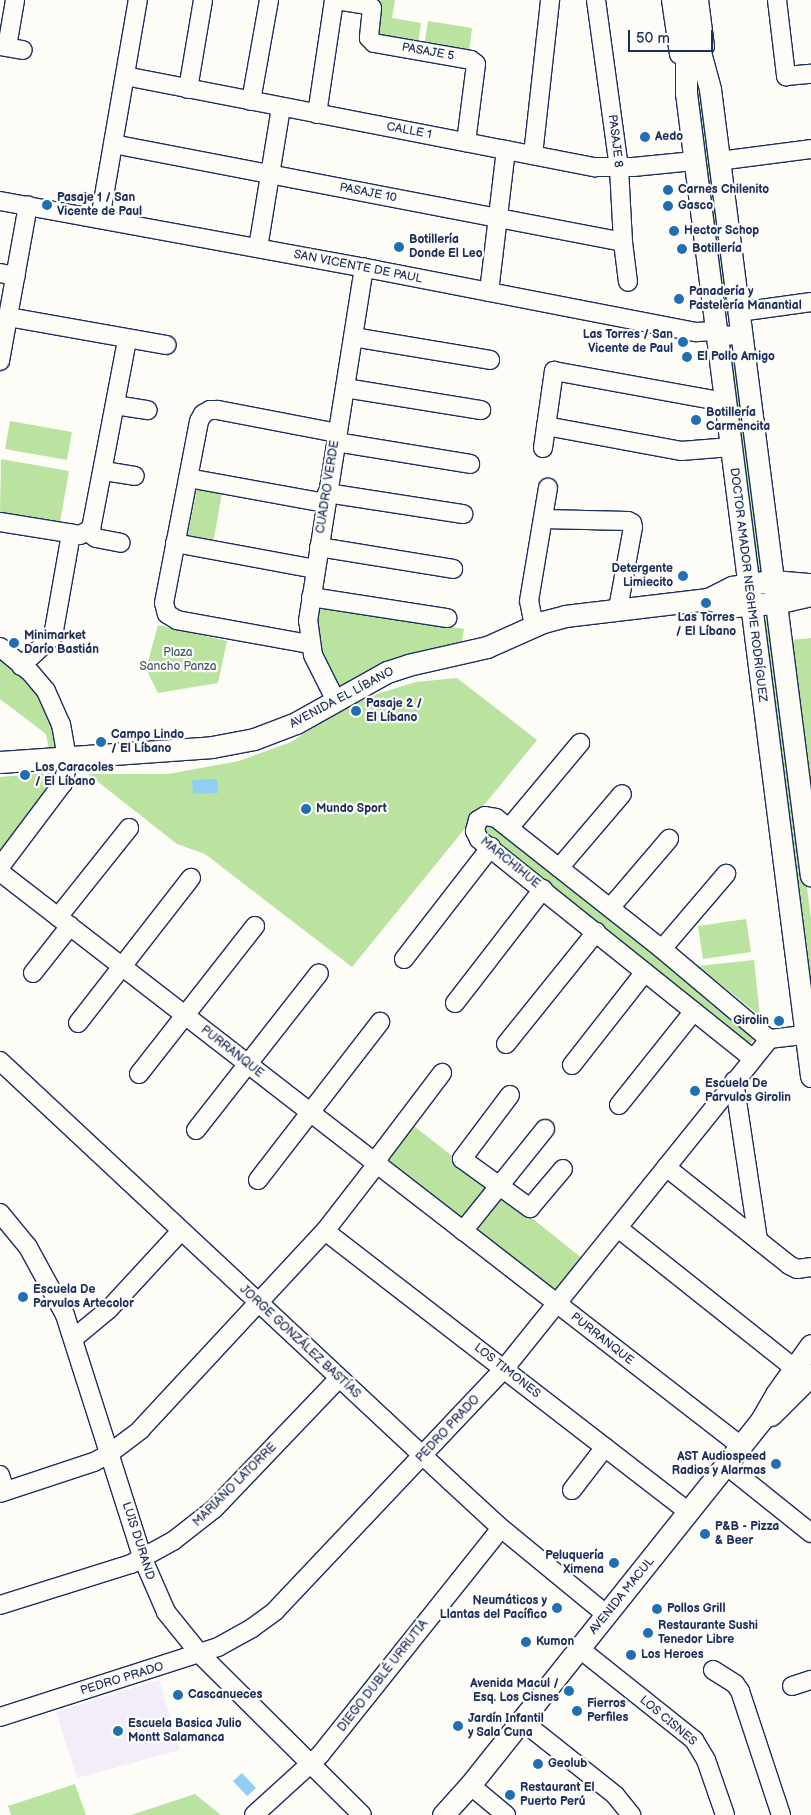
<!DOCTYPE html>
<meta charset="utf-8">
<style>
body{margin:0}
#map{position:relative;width:811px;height:1815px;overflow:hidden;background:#fdfcf7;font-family:"Balsamiq Sans",sans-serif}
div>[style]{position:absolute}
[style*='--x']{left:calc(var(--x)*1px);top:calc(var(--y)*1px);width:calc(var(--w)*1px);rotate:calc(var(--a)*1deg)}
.built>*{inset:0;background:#f2edf9}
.green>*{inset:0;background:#bae3a0}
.water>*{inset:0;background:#91cff2}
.roads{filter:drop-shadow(1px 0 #1b2f5e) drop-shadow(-1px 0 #1b2f5e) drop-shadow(0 1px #1b2f5e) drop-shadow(0 -1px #1b2f5e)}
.minor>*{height:18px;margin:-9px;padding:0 9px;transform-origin:9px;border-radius:9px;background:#fdfcf7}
.major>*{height:21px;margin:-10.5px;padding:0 10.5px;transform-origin:10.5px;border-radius:10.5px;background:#fdfcf7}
.dots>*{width:14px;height:14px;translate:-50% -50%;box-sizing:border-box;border:2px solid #fdfcf7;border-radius:50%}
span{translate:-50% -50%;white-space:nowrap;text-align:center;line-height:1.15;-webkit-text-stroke:4.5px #fdfcf7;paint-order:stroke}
.street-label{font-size:12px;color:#1b2f5e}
.poi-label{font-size:12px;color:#1b2f5e;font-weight:700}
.left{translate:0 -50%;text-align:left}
.right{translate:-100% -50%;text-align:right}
.park-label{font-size:12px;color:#435c6e}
.scale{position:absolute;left:628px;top:30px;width:85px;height:22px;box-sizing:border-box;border:2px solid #1b2f5e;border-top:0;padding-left:6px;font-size:15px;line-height:18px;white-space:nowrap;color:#1b2f5e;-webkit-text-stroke:4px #fdfcf7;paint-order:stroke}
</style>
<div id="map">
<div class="built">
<i style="clip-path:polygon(159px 1680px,180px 1750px,77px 1778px,56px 1712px)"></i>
</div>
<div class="green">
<i style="clip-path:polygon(359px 0,395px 0,392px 18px,421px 23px,418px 44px,375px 38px,380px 4px)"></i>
<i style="clip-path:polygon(428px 21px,472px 28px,469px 52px,424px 46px)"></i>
<i style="clip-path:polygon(696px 51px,731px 315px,721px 316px,690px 87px)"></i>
<i style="clip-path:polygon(736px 341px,763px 571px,758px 572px,755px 571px,724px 343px)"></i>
<i style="clip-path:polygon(10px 421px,72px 432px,67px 460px,5px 449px)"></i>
<i style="clip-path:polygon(1px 459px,69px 471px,59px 528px,0 516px)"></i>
<i style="clip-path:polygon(198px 483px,223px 487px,213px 544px,187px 540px)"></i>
<i style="clip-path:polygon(318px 602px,464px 629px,462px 641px,386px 662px,337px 687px,314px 647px)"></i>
<i style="clip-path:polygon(764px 619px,769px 619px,774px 625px,811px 919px,811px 1019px,762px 620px)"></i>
<i style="clip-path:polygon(158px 625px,227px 641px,218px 683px,158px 693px,146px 669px)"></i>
<i style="clip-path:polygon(811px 638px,811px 800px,791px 640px)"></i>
<i style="clip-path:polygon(0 653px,45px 698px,59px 747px,49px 749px,46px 734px,0 699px)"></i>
<i style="clip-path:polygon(457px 678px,537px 740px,352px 967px,205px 854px,177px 844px,88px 774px,168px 774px,239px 761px,291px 742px,343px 709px,380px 693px,416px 682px)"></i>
<i style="clip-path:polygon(62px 772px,0 861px,0 777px)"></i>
<i style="clip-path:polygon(490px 823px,754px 1030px,756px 1037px,749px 1045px,481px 836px,479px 827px)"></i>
<i style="clip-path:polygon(746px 919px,751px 952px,703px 959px,698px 926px)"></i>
<i style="clip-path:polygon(754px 960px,760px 1016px,698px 966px)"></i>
<i style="clip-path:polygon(401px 1116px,492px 1187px,464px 1223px,372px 1153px)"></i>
<i style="clip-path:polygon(503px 1195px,583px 1259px,554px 1295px,475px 1230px)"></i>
<i style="clip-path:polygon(75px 1784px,86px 1815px,11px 1815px,8px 1806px)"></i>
<i style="clip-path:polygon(195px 1794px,221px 1815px,131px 1815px)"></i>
</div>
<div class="water">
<i style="clip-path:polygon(217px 779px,218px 793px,193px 794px,192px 780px)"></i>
<i style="clip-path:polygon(242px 1773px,256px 1788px,247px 1796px,233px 1781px)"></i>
</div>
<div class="roads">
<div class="minor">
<i style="--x:336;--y:0;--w:32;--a:9"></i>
<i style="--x:368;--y:5;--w:5;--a:37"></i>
<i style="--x:372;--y:8;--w:30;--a:96"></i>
<i style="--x:369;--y:38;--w:7;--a:45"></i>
<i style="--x:374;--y:43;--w:98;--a:9.9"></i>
<i style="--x:471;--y:60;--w:6;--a:39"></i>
<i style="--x:476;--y:64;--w:79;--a:97.3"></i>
<i style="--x:596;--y:0;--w:170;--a:82.2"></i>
<i style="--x:619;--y:168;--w:74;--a:86.9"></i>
<i style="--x:623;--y:242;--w:40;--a:82.9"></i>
<i style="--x:671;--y:0;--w:55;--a:81.6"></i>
<i style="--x:699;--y:0;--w:47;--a:82.7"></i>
<i style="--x:777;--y:0;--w:77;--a:83.2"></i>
<i style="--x:786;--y:76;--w:25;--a:-5"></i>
<i style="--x:0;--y:46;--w:23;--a:10"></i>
<i style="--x:7;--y:47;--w:48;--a:-80.3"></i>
<i style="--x:125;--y:76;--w:479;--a:11"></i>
<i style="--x:595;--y:167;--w:38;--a:0"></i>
<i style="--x:633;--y:167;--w:61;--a:-5.6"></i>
<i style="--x:188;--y:89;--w:90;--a:-80.4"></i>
<i style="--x:251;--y:101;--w:103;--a:-79.9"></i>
<i style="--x:317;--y:114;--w:115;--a:-81.5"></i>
<i style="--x:113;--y:144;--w:519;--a:10.88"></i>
<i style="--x:533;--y:155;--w:156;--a:-83.7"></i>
<i style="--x:719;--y:161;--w:93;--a:-7.4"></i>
<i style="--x:0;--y:201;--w:382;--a:10.4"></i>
<i style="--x:376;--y:270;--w:326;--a:11"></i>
<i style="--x:696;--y:332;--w:20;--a:-3"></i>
<i style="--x:716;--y:331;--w:11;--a:27"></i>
<i style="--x:726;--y:336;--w:16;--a:-7"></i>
<i style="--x:100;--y:219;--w:222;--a:-80.2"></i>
<i style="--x:258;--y:248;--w:143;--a:-80.7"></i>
<i style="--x:0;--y:273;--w:16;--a:11"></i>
<i style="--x:489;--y:292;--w:143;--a:-83.2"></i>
<i style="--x:739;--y:312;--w:73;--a:-7.9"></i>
<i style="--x:8;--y:317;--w:161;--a:10"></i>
<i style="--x:353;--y:337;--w:139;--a:9.5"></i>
<i style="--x:0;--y:361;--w:158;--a:-79.8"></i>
<i style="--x:345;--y:388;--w:138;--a:9.2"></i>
<i style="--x:115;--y:405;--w:33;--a:9"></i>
<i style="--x:546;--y:426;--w:137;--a:10.5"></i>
<i style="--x:681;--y:451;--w:50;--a:-4.6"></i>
<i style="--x:336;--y:442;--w:136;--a:9.3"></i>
<i style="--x:543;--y:448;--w:78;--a:-81.9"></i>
<i style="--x:554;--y:371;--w:174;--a:10.3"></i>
<i style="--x:104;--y:471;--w:31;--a:9"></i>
<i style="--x:188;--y:478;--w:140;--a:10.3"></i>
<i style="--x:327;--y:493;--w:138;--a:8.8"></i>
<i style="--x:543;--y:519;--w:85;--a:1.3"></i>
<i style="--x:628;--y:521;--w:4;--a:27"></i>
<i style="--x:632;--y:523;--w:4;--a:76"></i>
<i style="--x:633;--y:527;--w:83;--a:100.4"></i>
<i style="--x:0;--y:522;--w:81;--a:9.2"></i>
<i style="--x:80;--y:535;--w:13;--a:-29"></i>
<i style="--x:91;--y:529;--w:192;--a:-79.2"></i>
<i style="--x:88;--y:532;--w:10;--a:37"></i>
<i style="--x:96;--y:538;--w:25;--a:11"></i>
<i style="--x:175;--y:543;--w:142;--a:10.5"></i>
<i style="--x:319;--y:547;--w:136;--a:9.3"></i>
<i style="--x:311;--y:597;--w:138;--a:8.8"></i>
<i style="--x:534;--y:626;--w:25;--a:-101"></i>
<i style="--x:529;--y:601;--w:115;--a:-80.5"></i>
<i style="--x:309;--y:644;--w:134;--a:-169.7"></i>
<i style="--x:177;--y:620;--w:12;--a:-149"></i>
<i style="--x:167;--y:614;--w:11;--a:-105"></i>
<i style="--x:164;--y:603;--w:185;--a:-79.1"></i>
<i style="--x:199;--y:421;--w:8;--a:-60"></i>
<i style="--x:203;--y:414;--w:8;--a:-30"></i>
<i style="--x:210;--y:410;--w:8;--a:0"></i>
<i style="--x:218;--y:410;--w:121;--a:10.9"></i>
<i style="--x:0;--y:647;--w:40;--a:40"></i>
<i style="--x:31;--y:673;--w:23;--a:50"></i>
<i style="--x:46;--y:691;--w:36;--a:66"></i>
<i style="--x:61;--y:724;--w:39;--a:80"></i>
<i style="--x:68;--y:762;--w:22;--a:103"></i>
<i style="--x:63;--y:783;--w:105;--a:126.9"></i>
<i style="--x:21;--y:666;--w:44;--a:-43.2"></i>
<i style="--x:53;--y:636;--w:104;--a:-80"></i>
<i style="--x:336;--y:701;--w:51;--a:-116.6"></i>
<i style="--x:313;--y:655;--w:34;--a:-98"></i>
<i style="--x:308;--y:621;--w:358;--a:-81"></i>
<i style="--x:509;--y:828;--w:111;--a:-50.1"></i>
<i style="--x:559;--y:868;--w:97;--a:-49.6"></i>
<i style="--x:0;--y:872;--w:937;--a:37.76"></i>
<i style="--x:610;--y:908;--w:91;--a:-49.5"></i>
<i style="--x:58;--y:917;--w:114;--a:-51.4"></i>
<i style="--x:662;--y:949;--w:99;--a:-49.5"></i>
<i style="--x:404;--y:959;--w:142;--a:-52.2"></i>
<i style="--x:33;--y:973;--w:60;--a:-51.8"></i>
<i style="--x:455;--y:1003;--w:144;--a:-52.3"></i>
<i style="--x:78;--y:1023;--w:184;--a:-52.1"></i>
<i style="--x:506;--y:1044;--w:144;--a:-51.2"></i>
<i style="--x:752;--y:1058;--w:350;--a:-141.3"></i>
<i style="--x:479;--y:839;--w:9;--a:-117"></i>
<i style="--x:475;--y:831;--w:11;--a:-75"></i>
<i style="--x:478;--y:820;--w:8;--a:-30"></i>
<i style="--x:485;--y:816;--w:11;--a:10"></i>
<i style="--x:496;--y:818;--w:211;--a:38.3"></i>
<i style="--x:662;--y:949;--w:140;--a:40.1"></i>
<i style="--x:0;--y:1061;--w:617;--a:43.03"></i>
<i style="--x:451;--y:1482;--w:68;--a:42.6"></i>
<i style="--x:501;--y:1528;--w:137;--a:39.4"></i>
<i style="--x:572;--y:1065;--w:118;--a:-51.9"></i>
<i style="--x:139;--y:1074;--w:188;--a:-51.9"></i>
<i style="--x:734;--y:1081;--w:161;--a:81.4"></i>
<i style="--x:510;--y:1095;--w:80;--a:126.9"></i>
<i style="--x:462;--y:1159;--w:84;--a:35.8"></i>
<i style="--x:530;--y:1208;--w:51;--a:-49.8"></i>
<i style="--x:619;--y:1105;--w:120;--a:-51.4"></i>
<i style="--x:196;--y:1130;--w:199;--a:-51.9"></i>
<i style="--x:666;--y:1167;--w:157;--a:38.5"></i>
<i style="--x:789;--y:1265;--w:9;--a:27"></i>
<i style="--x:797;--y:1269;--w:14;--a:-8"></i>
<i style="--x:258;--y:1180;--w:200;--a:-52.3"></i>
<i style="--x:0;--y:1213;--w:44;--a:50.5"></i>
<i style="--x:28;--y:1247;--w:77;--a:61.4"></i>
<i style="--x:65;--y:1315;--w:256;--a:72.3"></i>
<i style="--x:143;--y:1559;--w:58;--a:66.5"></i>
<i style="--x:166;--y:1612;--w:54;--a:51"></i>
<i style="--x:200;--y:1654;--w:228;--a:44.8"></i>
<i style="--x:618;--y:1228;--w:225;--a:38.5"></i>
<i style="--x:325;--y:1231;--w:459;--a:37.7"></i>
<i style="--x:463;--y:1231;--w:131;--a:-51.2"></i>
<i style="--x:74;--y:1338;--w:45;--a:-39.6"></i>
<i style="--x:109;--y:1309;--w:106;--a:-47.3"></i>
<i style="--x:726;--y:1465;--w:109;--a:38.7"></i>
<i style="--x:0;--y:1475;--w:17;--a:73"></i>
<i style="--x:572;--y:1490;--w:54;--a:-52.5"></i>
<i style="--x:0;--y:1493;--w:99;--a:-18.3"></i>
<i style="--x:94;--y:1462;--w:18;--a:-29"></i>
<i style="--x:110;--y:1453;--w:38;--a:-37"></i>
<i style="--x:140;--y:1430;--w:272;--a:-47.1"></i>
<i style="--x:325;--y:1231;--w:85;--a:-52.2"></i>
<i style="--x:377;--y:1164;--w:9;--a:-72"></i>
<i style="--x:380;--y:1155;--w:103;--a:-52.9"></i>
<i style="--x:0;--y:1605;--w:137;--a:-17.4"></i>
<i style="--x:131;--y:1564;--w:48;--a:-28.7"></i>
<i style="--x:173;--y:1541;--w:52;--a:-38"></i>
<i style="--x:214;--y:1509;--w:181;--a:-46.3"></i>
<i style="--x:580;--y:1649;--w:146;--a:38.6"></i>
<i style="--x:694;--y:1740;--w:23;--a:59"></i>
<i style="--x:706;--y:1760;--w:58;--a:70.9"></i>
<i style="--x:713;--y:1670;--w:26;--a:32"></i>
<i style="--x:735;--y:1684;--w:9;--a:54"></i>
<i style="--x:740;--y:1691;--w:131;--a:71.7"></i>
<i style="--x:792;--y:1686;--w:20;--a:-18"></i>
<i style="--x:0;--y:1717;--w:229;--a:-17.8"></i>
<i style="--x:218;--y:1647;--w:39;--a:-29"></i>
<i style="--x:252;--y:1628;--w:29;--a:-36"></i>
<i style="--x:275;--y:1611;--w:333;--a:-46.6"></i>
<i style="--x:504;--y:1369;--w:423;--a:-51.2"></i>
<i style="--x:769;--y:1039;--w:42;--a:-6.8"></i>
<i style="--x:522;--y:1721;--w:119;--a:38.5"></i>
<i style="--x:615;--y:1795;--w:26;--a:51"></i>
<i style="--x:470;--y:1785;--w:47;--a:39.8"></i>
<i style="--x:254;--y:1815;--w:89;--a:-42.3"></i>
<i style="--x:320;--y:1755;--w:290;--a:-51.4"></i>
</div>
<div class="major">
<i style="--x:686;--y:0;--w:93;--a:90"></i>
<i style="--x:686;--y:93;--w:991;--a:82.75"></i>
<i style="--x:694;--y:30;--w:61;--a:74.8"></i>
<i style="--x:710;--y:89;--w:793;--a:82.69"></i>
<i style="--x:708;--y:599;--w:27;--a:-27"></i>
<i style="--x:732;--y:587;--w:16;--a:-11"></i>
<i style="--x:748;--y:584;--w:25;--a:-7"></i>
<i style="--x:773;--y:581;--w:38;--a:5"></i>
<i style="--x:0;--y:762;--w:213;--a:-4"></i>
<i style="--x:212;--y:747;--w:43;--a:-10.8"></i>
<i style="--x:254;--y:739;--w:45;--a:-20.9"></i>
<i style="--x:296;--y:723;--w:104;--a:-29.3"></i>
<i style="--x:387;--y:672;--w:22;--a:-18"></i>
<i style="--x:408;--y:665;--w:81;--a:-12.8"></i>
<i style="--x:487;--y:647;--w:61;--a:-24.1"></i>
<i style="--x:543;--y:622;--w:23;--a:-15"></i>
<i style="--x:565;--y:616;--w:144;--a:-6.8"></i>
<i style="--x:708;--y:599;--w:28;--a:15"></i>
<i style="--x:735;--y:606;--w:41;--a:-4.2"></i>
<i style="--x:776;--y:603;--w:36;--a:-13"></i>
<i style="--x:771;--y:1415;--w:57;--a:-45"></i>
<i style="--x:443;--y:1815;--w:40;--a:-48"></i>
<i style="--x:470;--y:1785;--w:465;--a:-51.4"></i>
<i style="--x:760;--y:1422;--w:32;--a:-60"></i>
<i style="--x:776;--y:1394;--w:60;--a:-54.5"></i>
</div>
</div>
<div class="dots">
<i style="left:645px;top:137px;background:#1f6fb2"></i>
<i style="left:668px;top:190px;background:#1f6fb2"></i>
<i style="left:47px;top:205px;background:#1f6fb2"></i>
<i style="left:668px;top:206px;background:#1f6fb2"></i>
<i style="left:674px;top:231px;background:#1f6fb2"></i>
<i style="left:399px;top:247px;background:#1f6fb2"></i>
<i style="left:682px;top:249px;background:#1f6fb2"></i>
<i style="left:679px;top:299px;background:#1f6fb2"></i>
<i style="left:683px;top:342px;background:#1f6fb2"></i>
<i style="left:687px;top:357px;background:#1f6fb2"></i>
<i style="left:696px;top:420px;background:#1f6fb2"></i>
<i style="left:683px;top:576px;background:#1f6fb2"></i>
<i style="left:706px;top:603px;background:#1f6fb2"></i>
<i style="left:14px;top:643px;background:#1f6fb2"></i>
<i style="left:356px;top:711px;background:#1f6fb2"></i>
<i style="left:101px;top:742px;background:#1f6fb2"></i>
<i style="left:25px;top:775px;background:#1f6fb2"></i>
<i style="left:306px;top:809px;background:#1f6fb2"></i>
<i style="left:779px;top:1021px;background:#1f6fb2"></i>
<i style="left:695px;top:1091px;background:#1f6fb2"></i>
<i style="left:23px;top:1297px;background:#1f6fb2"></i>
<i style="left:776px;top:1464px;background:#1f6fb2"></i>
<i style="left:705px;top:1534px;background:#1f6fb2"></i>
<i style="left:614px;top:1563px;background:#1f6fb2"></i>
<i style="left:557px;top:1608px;background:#1f6fb2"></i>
<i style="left:657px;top:1609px;background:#1f6fb2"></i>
<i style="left:648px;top:1633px;background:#1f6fb2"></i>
<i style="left:526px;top:1642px;background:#1f6fb2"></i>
<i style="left:631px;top:1655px;background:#1f6fb2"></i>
<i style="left:569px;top:1691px;background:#1f6fb2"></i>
<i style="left:178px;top:1695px;background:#1f6fb2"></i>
<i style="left:577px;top:1711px;background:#1f6fb2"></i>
<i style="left:458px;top:1726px;background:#1f6fb2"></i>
<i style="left:118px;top:1731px;background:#1f6fb2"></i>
<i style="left:538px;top:1764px;background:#1f6fb2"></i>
<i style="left:510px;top:1795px;background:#1f6fb2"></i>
</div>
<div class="street-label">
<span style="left:428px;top:52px;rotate:10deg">PASAJE 5</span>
<span style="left:409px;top:131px;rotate:11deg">CALLE 1</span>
<span style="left:615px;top:141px;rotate:83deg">PASAJE 8</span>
<span style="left:368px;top:193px;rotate:11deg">PASAJE 10</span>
<span style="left:358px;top:267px;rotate:11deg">SAN VICENTE DE PAUL</span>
<span style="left:328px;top:487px;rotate:-81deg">CUADRO VERDE</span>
<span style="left:748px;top:585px;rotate:83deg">DOCTOR AMADOR NEGHME RODRÍGUEZ</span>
<span style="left:342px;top:698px;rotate:-28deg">AVENIDA EL LÍBANO</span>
<span style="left:510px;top:863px;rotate:39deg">MARCHIHUE</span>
<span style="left:232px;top:1052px;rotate:38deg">PURRANQUE</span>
<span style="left:602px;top:1339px;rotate:38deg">PURRANQUE</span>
<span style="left:300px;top:1342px;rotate:43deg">JORGE GONZÁLEZ BASTÍAS</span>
<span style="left:507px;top:1371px;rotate:38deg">LOS TIMONES</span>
<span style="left:448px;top:1429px;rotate:-47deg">PEDRO PRADO</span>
<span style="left:235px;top:1485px;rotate:-45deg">MARIANO LATORRE</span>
<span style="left:138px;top:1541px;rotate:72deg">LUIS DURAND</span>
<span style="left:622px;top:1596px;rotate:-51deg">AVENIDA MACUL</span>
<span style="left:383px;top:1676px;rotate:-52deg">DIEGO DUBLÉ URRUTIA</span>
<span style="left:122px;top:1679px;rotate:-17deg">PEDRO PRADO</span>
<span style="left:668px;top:1721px;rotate:40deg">LOS CISNES</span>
</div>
<div class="poi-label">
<span class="left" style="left:655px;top:137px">Aedo</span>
<span class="left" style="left:678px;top:190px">Carnes Chilenito</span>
<span class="left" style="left:57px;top:205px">Pasaje 1 / San<br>Vicente de Paul</span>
<span class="left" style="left:678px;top:206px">Gasco</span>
<span class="left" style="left:684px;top:231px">Hector Schop</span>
<span class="left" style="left:409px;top:247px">Botillería<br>Donde El Leo</span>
<span class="left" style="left:692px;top:249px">Botillería</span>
<span class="left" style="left:689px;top:299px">Panadería y<br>Pastelería Manantial</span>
<span class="right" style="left:673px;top:342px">Las Torres / San<br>Vicente de Paul</span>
<span class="left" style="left:697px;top:357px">El Pollo Amigo</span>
<span class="left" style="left:706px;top:420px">Botillería<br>Carmencita</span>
<span class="right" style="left:673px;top:576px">Detergente<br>Limiecito</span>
<span style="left:706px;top:625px">Las Torres<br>/ El Líbano</span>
<span class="left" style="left:24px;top:643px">Minimarket<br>Darío Bastián</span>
<span class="left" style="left:366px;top:711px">Pasaje 2 /<br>El Líbano</span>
<span class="left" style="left:111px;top:742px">Campo Lindo<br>/ El Líbano</span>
<span class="left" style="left:35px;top:775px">Los Caracoles<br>/ El Líbano</span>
<span class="left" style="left:316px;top:809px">Mundo Sport</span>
<span class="right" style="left:769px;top:1021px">Girolin</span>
<span class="left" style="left:705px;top:1091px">Escuela De<br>Parvulos Girolin</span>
<span class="left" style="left:33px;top:1297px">Escuela De<br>Parvulos Artecolor</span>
<span class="right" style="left:766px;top:1464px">AST Audiospeed<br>Radios y Alarmas</span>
<span class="left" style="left:715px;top:1534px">P&amp;B - Pizza<br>&amp; Beer</span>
<span class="right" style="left:604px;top:1563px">Peluquería<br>Ximena</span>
<span class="right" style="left:547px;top:1608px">Neumáticos y<br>Llantas del Pacífico</span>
<span class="left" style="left:667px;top:1609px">Pollos Grill</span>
<span class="left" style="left:658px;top:1633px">Restaurante Sushi<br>Tenedor Libre</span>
<span class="left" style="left:536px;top:1642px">Kumon</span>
<span class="left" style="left:641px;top:1655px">Los Heroes</span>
<span class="right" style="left:559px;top:1691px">Avenida Macul /<br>Esq. Los Cisnes</span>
<span class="left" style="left:188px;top:1695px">Cascanueces</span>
<span class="left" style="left:587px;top:1711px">Fierros<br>Perfiles</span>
<span class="left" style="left:468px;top:1726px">Jardín Infantil<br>y Sala Cuna</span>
<span class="left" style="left:128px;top:1731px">Escuela Basica Julio<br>Montt Salamanca</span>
<span class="left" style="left:548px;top:1764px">Geolub</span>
<span class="left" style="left:520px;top:1795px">Restaurant El<br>Puerto Perú</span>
</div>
<div class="park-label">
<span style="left:178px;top:660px">Plaza<br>Sancho Panza</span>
</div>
<div class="scale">50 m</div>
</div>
